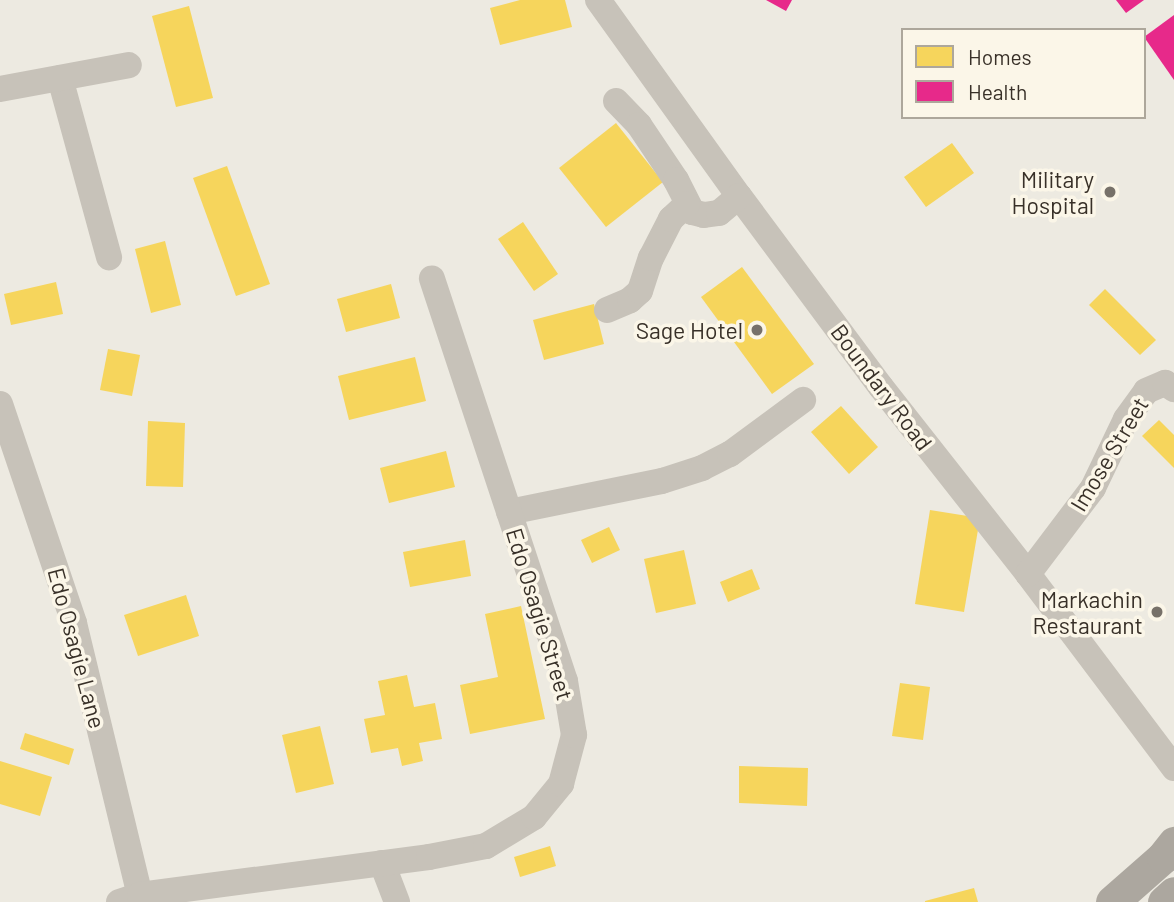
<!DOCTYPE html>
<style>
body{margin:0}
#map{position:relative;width:1174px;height:902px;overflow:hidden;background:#edeae1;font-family:Barlow,sans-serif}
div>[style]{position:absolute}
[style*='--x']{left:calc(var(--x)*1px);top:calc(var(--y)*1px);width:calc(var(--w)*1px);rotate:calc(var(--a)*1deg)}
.homes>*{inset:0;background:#f6d55c}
.health>*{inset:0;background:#e7298a}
.minor>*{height:26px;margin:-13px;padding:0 13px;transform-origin:13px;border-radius:13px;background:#c7c2b9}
.major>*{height:33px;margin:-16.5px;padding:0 16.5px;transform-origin:16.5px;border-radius:16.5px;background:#aca79f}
.dots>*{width:19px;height:19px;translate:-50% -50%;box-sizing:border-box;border:4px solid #fbf6e8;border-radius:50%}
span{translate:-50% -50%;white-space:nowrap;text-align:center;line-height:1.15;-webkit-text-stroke:7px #fbf6e8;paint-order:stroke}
.poi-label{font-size:23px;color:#383028}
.right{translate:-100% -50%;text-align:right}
.street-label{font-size:23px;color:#383028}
.legend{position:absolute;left:901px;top:28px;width:245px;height:91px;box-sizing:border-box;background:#fbf6e8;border:2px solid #ada79b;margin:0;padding:9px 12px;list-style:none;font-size:21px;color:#383028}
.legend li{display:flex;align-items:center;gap:14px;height:35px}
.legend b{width:35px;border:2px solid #ada79b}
</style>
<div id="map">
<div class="homes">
<i style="clip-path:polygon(520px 0,565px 0,572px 27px,500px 45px,490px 8px)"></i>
<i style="clip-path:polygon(189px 6px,213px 98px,176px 107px,152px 16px)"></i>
<i style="clip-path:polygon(616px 123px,663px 182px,606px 227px,559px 168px)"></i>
<i style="clip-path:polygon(952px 143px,974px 173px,926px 207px,904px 177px)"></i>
<i style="clip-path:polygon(227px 166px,270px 284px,236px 296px,193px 178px)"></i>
<i style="clip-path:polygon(523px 222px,558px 274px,534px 291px,498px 239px)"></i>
<i style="clip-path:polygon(165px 241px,181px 305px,151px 313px,135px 249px)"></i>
<i style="clip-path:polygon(742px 267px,814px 364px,772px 394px,701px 297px)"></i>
<i style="clip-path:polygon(56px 282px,63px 314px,11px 325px,4px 294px)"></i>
<i style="clip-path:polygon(391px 284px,400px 318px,346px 332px,337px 299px)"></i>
<i style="clip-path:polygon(1105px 289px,1156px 340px,1140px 355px,1089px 305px)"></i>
<i style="clip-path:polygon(594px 304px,604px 344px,544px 360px,533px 320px)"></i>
<i style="clip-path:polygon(108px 349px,140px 355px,132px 396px,100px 390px)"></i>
<i style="clip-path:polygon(415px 357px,426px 401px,349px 420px,338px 376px)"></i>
<i style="clip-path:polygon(841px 406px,878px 447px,849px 474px,811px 432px)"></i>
<i style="clip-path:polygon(1159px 420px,1174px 435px,1174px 468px,1142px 436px)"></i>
<i style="clip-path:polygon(148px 421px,185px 423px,183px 487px,146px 486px)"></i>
<i style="clip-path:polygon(446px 451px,455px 487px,389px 503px,380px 468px)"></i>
<i style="clip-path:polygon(930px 510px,980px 518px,964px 612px,915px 604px)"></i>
<i style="clip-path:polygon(609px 527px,620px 550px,592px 563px,581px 540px)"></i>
<i style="clip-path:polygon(465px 540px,471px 576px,410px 587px,403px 552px)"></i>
<i style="clip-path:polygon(684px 550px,696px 604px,656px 613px,644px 559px)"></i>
<i style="clip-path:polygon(752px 569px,760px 589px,728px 602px,720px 582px)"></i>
<i style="clip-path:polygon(186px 595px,199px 636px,138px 656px,124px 615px)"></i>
<i style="clip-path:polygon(521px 606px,545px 719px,470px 734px,460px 685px,498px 677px,485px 614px)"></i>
<i style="clip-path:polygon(407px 675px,414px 707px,435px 703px,442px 739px,419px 743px,423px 761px,402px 766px,398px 748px,371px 753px,364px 719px,385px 715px,378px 681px)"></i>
<i style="clip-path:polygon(900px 683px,930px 687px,923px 740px,892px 736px)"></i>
<i style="clip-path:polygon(320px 726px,334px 784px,296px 793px,282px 735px)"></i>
<i style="clip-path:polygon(25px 733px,74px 749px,69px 765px,20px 749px)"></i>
<i style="clip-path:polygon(0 761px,52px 777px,40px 816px,0 804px)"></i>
<i style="clip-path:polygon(739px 766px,808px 768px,807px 806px,739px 803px)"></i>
<i style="clip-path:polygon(550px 846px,556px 866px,520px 877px,514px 857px)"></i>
<i style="clip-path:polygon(974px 888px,978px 902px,925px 902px,925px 901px)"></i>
</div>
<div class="health">
<i style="clip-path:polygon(766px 0,792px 0,786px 11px)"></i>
<i style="clip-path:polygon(1116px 0,1144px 0,1126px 13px)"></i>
<i style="clip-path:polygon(1174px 15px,1174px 80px,1144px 37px)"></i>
</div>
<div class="minor">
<i style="--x:598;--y:0;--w:241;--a:54.3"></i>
<i style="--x:739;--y:196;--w:238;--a:53.4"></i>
<i style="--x:881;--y:387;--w:238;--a:51.8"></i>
<i style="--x:1028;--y:574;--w:243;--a:53"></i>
<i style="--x:60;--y:78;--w:186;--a:74.7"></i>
<i style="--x:0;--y:89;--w:131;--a:-10.5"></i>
<i style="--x:616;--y:101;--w:33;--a:46"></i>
<i style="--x:639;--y:125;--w:66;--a:56.1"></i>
<i style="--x:676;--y:180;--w:36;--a:63"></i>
<i style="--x:692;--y:212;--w:12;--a:14"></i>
<i style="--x:704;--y:215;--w:15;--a:-8"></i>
<i style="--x:719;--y:213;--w:26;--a:-40"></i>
<i style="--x:607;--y:310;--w:25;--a:-23"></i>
<i style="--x:630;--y:300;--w:13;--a:-42"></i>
<i style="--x:640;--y:291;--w:35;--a:-72"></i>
<i style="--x:651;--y:258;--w:44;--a:-62.9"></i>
<i style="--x:671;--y:219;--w:22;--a:-43"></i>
<i style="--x:0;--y:404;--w:231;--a:71.3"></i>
<i style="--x:74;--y:623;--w:280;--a:76.4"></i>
<i style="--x:509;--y:512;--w:156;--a:-11.5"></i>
<i style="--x:662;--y:481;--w:42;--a:-18"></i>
<i style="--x:702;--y:468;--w:31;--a:-27"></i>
<i style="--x:730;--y:454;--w:91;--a:-36.5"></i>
<i style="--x:1028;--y:574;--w:108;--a:-52.9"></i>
<i style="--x:1093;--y:488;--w:76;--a:-64.4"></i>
<i style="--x:1126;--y:419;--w:34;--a:-54"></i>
<i style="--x:1146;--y:391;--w:21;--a:-23"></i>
<i style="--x:1165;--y:383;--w:11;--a:34"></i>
<i style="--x:382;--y:863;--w:42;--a:69"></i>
<i style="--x:119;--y:902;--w:22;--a:-18"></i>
<i style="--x:140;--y:895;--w:291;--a:-7.5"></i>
<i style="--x:429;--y:857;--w:58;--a:-10.9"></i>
<i style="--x:486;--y:846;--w:56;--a:-31.1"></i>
<i style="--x:534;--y:817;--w:43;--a:-50.7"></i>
<i style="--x:561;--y:784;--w:51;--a:-75.1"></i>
<i style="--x:574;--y:735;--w:55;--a:-99.5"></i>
<i style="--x:565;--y:681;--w:424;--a:-108.3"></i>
</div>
<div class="major">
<i style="--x:1112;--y:902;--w:68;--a:-41.4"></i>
<i style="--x:1163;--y:857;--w:18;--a:-52"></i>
<i style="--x:1164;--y:902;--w:13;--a:-42"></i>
</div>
<div class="dots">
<i style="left:1110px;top:192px;background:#777169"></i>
<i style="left:757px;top:330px;background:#777169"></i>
<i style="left:1157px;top:612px;background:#777169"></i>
</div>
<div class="poi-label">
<span class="right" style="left:1094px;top:192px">Military<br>Hospital</span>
<span class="right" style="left:743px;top:330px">Sage Hotel</span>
<span class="right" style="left:1143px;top:612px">Markachin<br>Restaurant</span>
</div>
<div class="street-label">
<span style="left:882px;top:387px;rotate:53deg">Boundary Road</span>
<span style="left:1109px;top:454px;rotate:-59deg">Imose Street</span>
<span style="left:540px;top:614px;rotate:73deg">Edo Osagie Street</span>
<span style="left:77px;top:648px;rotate:75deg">Edo Osagie Lane</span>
</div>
<ul class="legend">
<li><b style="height:19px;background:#f6d55c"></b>Homes</li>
<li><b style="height:19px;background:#e7298a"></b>Health</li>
</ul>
</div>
